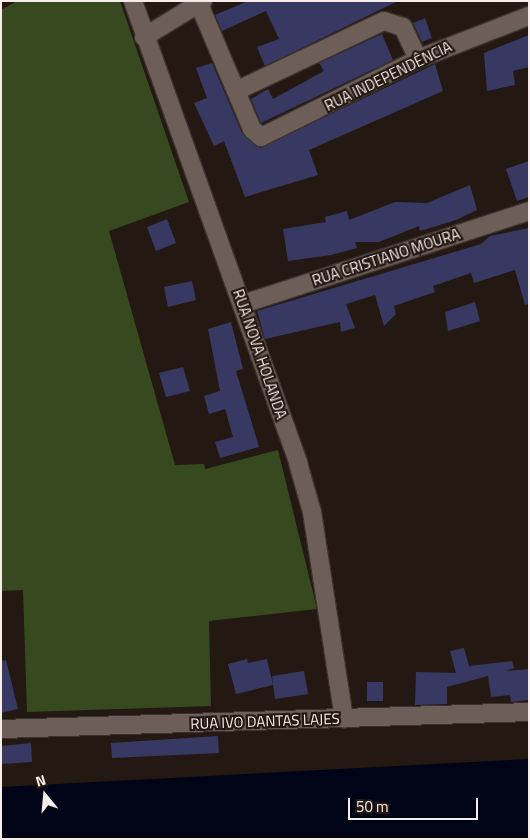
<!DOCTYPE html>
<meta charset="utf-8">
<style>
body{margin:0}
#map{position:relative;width:530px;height:840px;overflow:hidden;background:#241812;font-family:"Titillium Web",sans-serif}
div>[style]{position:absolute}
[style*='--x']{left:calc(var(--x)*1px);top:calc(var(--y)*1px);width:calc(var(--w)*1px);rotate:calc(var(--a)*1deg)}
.forest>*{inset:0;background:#374a1f}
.water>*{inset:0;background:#000416}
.building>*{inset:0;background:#373962}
.roads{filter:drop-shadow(1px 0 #3c3330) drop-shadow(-1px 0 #3c3330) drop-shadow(0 1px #3c3330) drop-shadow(0 -1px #3c3330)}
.minor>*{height:18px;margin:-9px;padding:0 9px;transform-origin:9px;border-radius:9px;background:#6d5e57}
span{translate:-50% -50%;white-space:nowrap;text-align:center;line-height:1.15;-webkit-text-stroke:4.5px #241812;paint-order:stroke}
.street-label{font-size:15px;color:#f6ede9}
.frame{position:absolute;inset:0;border:2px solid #f6ede9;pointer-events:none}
.north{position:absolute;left:20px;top:770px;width:50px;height:50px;-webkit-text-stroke:4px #241812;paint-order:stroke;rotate:343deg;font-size:14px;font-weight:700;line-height:20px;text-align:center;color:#f6ede9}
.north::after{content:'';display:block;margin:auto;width:18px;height:22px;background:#f6ede9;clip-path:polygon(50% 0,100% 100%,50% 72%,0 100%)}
.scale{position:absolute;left:348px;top:798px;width:130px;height:22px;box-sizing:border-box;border:2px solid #f6ede9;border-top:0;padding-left:6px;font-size:15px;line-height:18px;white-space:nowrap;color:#f6ede9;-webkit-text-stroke:4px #241812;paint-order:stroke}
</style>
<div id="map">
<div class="forest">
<i style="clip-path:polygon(17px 1px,120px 1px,189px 202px,109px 231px,175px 465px,204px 464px,205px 469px,278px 450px,317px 609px,209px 621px,211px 706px,27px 712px,23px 590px,1px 591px,1px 10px)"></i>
</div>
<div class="water">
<i style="clip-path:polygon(529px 759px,529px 839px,1px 839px,1px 787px)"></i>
</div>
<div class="building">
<i style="clip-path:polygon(248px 1px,398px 1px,265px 66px,257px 47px,279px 39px,266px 11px,222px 31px,215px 15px)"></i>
<i style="clip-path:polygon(425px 18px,432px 38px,422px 42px,413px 23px)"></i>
<i style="clip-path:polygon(382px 34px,393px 60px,261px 123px,251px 99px,268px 89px,273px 99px,324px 71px,319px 63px)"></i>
<i style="clip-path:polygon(529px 35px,529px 67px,513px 71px,515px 85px,487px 91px,484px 53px)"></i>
<i style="clip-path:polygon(212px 63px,242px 133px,260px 148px,435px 64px,443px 91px,309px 150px,318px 175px,245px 197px,224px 141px,214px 146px,194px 103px,207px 98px,196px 68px)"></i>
<i style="clip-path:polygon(529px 161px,529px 197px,517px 201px,506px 169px)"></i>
<i style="clip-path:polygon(470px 185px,477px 210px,456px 220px,420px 231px,419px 226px,379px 242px,355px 242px,357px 248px,331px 255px,288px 261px,283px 229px,326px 222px,325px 217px,347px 211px,349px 220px,395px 202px,427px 203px)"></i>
<i style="clip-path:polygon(167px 219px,176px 243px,156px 251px,147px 227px)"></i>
<i style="clip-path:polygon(529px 228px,529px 304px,525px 305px,515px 270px,474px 283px,471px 273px,433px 286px,435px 292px,394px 306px,396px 314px,384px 326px,375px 295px,346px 304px,355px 328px,341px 332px,340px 322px,265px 339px,257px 311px,481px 244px,490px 236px)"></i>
<i style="clip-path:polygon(192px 281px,196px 300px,168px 307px,164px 287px)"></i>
<i style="clip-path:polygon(475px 302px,480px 321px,448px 331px,445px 312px)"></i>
<i style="clip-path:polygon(231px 322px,243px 369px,236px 371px,259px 447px,220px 458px,215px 442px,233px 437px,225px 409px,209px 414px,204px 396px,220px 391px,208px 329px)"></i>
<i style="clip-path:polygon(183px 367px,190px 391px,166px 397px,159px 373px)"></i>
<i style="clip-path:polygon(464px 648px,469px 666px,512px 661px,514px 668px,506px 671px,529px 669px,529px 700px,511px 702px,510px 695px,491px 697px,488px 676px,447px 687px,447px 704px,415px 705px,416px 672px,456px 673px,450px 651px)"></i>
<i style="clip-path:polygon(247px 659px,248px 663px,267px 659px,273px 685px,236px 694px,228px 664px)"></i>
<i style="clip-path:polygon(6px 660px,18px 709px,1px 713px,1px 661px)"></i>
<i style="clip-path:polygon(304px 671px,308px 694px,275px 699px,272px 676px)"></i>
<i style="clip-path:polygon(367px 682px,383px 682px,383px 701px,367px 701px)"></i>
<i style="clip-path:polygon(218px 736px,219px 753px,112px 758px,111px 743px)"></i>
<i style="clip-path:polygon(31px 743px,32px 762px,2px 764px,1px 746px)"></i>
</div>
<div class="roads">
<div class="minor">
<i style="--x:133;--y:1;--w:491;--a:70.3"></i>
<i style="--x:298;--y:463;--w:51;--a:74.1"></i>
<i style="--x:312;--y:512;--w:209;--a:81.2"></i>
<i style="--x:199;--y:4;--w:136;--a:67"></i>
<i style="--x:252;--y:129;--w:12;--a:42"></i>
<i style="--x:261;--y:137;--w:175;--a:-26.4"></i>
<i style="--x:418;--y:59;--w:119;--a:-21.2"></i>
<i style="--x:144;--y:37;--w:69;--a:-31.4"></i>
<i style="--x:238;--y:90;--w:161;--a:-25.3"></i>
<i style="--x:384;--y:21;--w:20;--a:18"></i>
<i style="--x:403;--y:27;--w:35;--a:65"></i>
<i style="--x:243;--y:304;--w:301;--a:-18"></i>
<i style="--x:1;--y:729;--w:528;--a:-1.84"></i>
</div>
</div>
<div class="street-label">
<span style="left:388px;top:76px;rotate:-26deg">RUA INDEPENDÊNCIA</span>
<span style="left:386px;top:257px;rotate:-18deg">RUA CRISTIANO MOURA</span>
<span style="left:260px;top:354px;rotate:71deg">RUA NOVA HOLANDA</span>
<span style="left:265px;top:721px;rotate:-2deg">RUA IVO DANTAS LAJES</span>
</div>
<div class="frame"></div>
<div class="north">N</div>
<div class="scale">50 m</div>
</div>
